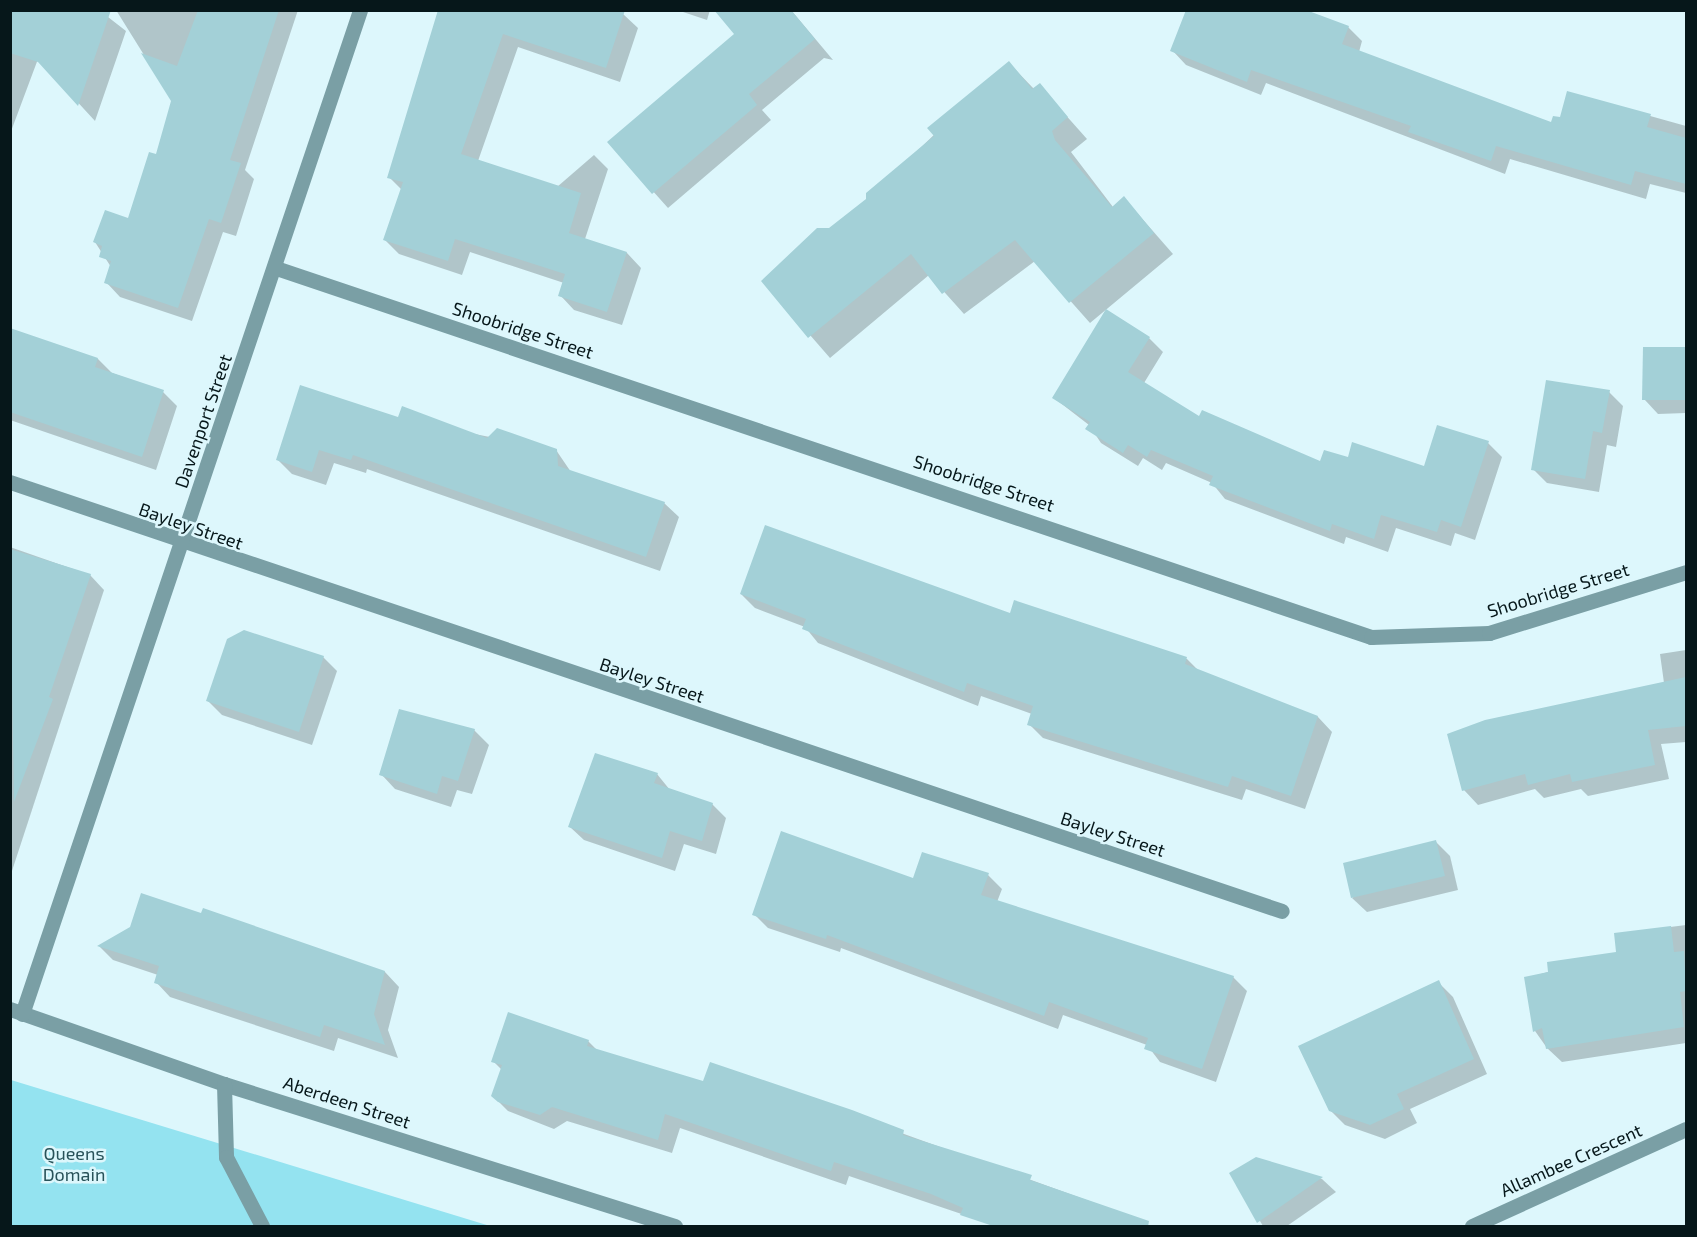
<!DOCTYPE html>
<style>
body{margin:0}
#map{position:relative;width:1697px;height:1237px;overflow:hidden;background:#ddf7fc;font-family:"Exo 2",sans-serif}
div>[style]{position:absolute}
[style*='--x']{left:calc(var(--x)*1px);top:calc(var(--y)*1px);width:calc(var(--w)*1px);rotate:calc(var(--a)*1deg)}
.green>*{inset:0;background:#94e3f0}
.shadow>*{inset:0;background:#0003}
.building>*{inset:0;background:#a3d0d7}
.minor>*{height:15px;margin:-7.5px;padding:0 7.5px;transform-origin:7.5px;border-radius:7.5px;background:#7a9fa5}
span{translate:-50% -50%;white-space:nowrap;text-align:center;line-height:1.15;-webkit-text-stroke:5px #ddf7fc;paint-order:stroke}
.street-label{font-size:18px;color:#06171a}
.park-label{font-size:18px;color:#285259}
.frame{position:absolute;inset:0;border:12px solid #06171a;pointer-events:none}
</style>
<div id="map">
<div class="green">
<i style="clip-path:polygon(11px 1080px,490px 1226px,11px 1226px)"></i>
</div>
<div class="shadow">
<i style="clip-path:polygon(10px 10px,99px 10px,126px 31px,95px 121px,38px 59px,10px 134px)"></i>
<i style="clip-path:polygon(116px 10px,298px 10px,245px 170px,254px 179px,236px 236px,223px 232px,192px 321px,120px 297px,106px 282px,111px 267px,95px 242px,129px 220px,157px 156px,172px 100px)"></i>
<i style="clip-path:polygon(439px 10px,623px 14px,638px 28px,620px 82px,518px 47px,478px 161px,557px 187px,594px 155px,608px 169px,585px 239px,627px 253px,641px 268px,622px 325px,574px 310px,560px 295px,564px 283px,470px 252px,462px 275px,399px 254px,385px 240px,402px 190px,389px 177px)"></i>
<i style="clip-path:polygon(677px 10px,710px 10px,707px 20px)"></i>
<i style="clip-path:polygon(791px 10px,833px 60px,824px 58px,762px 110px,771px 120px,668px 208px,609px 142px)"></i>
<i style="clip-path:polygon(1348px 27px,1362px 41px,1359px 52px,1552px 124px,1561px 119px,1568px 93px,1686px 126px,1686px 193px,1650px 184px,1646px 199px,1510px 159px,1505px 174px,1266px 83px,1261px 95px,1186px 65px,1172px 50px)"></i>
<i style="clip-path:polygon(1009px 63px,1034px 89px,1039px 85px,1087px 139px,1071px 152px,1113px 207px,1124px 198px,1173px 254px,1090px 323px,1035px 261px,964px 314px,929px 275px,830px 358px,763px 281px,867px 199px)"></i>
<i style="clip-path:polygon(10px 329px,98px 359px,112px 373px,163px 392px,177px 406px,156px 470px,10px 420px)"></i>
<i style="clip-path:polygon(1149px 338px,1163px 352px,1144px 383px,1200px 418px,1321px 463px,1348px 459px,1425px 468px,1488px 443px,1502px 457px,1475px 540px,1455px 533px,1451px 546px,1396px 528px,1388px 552px,1346px 537px,1344px 544px,1225px 499px,1212px 483px,1166px 463px,1162px 470px,1143px 458px,1138px 466px,1101px 443px,1089px 425px,1054px 398px)"></i>
<i style="clip-path:polygon(1644px 348px,1686px 348px,1686px 413px,1658px 414px,1644px 399px)"></i>
<i style="clip-path:polygon(1609px 392px,1623px 406px,1616px 447px,1607px 445px,1599px 492px,1547px 483px,1533px 469px)"></i>
<i style="clip-path:polygon(399px 419px,556px 450px,571px 472px,664px 503px,679px 517px,660px 571px,367px 469px,366px 473px,334px 463px,326px 485px,292px 474px,278px 460px)"></i>
<i style="clip-path:polygon(10px 547px,90px 575px,104px 590px,10px 877px)"></i>
<i style="clip-path:polygon(741px 594px,1011px 615px,1187px 659px,1199px 671px,1318px 717px,1332px 732px,1305px 809px,1246px 789px,1242px 800px,1043px 738px,1029px 724px,1032px 714px,981px 696px,978px 706px,818px 643px,805px 627px,755px 608px)"></i>
<i style="clip-path:polygon(1686px 650px,1686px 742px,1661px 744px,1669px 779px,1588px 796px,1581px 789px,1544px 798px,1535px 789px,1478px 805px,1464px 790px,1664px 683px,1660px 654px)"></i>
<i style="clip-path:polygon(323px 657px,337px 671px,312px 745px,222px 715px,208px 701px)"></i>
<i style="clip-path:polygon(474px 730px,489px 745px,472px 794px,457px 790px,451px 807px,395px 789px,381px 774px)"></i>
<i style="clip-path:polygon(657px 774px,670px 790px,712px 804px,726px 818px,716px 854px,684px 844px,675px 871px,584px 840px,570px 827px)"></i>
<i style="clip-path:polygon(1436px 842px,1450px 856px,1458px 890px,1367px 912px,1352px 898px)"></i>
<i style="clip-path:polygon(988px 875px,1002px 889px,997px 902px,1233px 977px,1247px 991px,1216px 1082px,1160px 1062px,1147px 1045px,1063px 1015px,1058px 1029px,841px 948px,840px 952px,768px 928px,754px 914px,914px 880px)"></i>
<i style="clip-path:polygon(202px 915px,385px 972px,399px 987px,388px 1030px,398px 1058px,338px 1038px,334px 1051px,170px 997px,156px 982px,158px 975px,113px 960px,99px 946px)"></i>
<i style="clip-path:polygon(1686px 925px,1686px 1043px,1562px 1062px,1547px 1048px,1535px 1031px,1526px 978px,1618px 953px,1615px 934px)"></i>
<i style="clip-path:polygon(1438px 982px,1453px 997px,1487px 1074px,1410px 1109px,1417px 1123px,1385px 1139px,1345px 1125px,1330px 1110px)"></i>
<i style="clip-path:polygon(588px 1041px,598px 1051px,704px 1083px,711px 1064px,1136px 1218px,997px 1226px,849px 1176px,846px 1185px,680px 1128px,672px 1153px,567px 1121px,554px 1129px,508px 1111px,493px 1096px,502px 1070px,493px 1061px)"></i>
<i style="clip-path:polygon(1257px 1158px,1322px 1179px,1336px 1192px,1287px 1226px,1263px 1226px,1231px 1173px)"></i>
</div>
<div class="building">
<i style="clip-path:polygon(10px 10px,111px 10px,78px 106px,38px 62px,10px 53px)"></i>
<i style="clip-path:polygon(198px 10px,279px 10px,230px 160px,241px 163px,221px 223px,209px 219px,178px 308px,104px 283px,111px 261px,99px 257px,102px 246px,93px 242px,105px 210px,128px 218px,149px 152px,156px 154px,171px 101px,141px 53px,177px 66px)"></i>
<i style="clip-path:polygon(438px 10px,625px 10px,606px 68px,503px 34px,461px 154px,581px 193px,569px 233px,627px 252px,607px 312px,558px 296px,565px 274px,455px 239px,448px 261px,383px 240px,403px 182px,387px 178px)"></i>
<i style="clip-path:polygon(714px 10px,791px 10px,815px 39px,749px 94px,757px 105px,652px 194px,607px 142px,734px 34px)"></i>
<i style="clip-path:polygon(1186px 10px,1306px 10px,1349px 26px,1342px 44px,1551px 122px,1553px 116px,1560px 117px,1567px 91px,1651px 114px,1647px 127px,1686px 138px,1686px 184px,1635px 171px,1631px 185px,1496px 146px,1491px 161px,1408px 132px,1411px 126px,1251px 70px,1247px 82px,1170px 51px)"></i>
<i style="clip-path:polygon(1009px 61px,1032px 89px,1040px 83px,1068px 117px,1052px 131px,1055px 140px,1112px 207px,1124px 196px,1154px 233px,1069px 303px,1015px 240px,942px 294px,911px 254px,808px 338px,761px 281px,817px 228px,829px 228px,866px 199px,866px 193px,934px 136px,927px 128px)"></i>
<i style="clip-path:polygon(1106px 309px,1150px 337px,1128px 372px,1199px 416px,1202px 410px,1320px 461px,1324px 450px,1348px 457px,1352px 442px,1424px 466px,1437px 425px,1489px 441px,1461px 527px,1441px 520px,1437px 532px,1381px 515px,1374px 539px,1332px 524px,1330px 531px,1209px 485px,1213px 476px,1151px 450px,1147px 457px,1128px 445px,1123px 453px,1085px 429px,1090px 422px,1052px 398px)"></i>
<i style="clip-path:polygon(10px 328px,98px 358px,95px 367px,164px 390px,142px 457px,10px 412px)"></i>
<i style="clip-path:polygon(1643px 347px,1686px 347px,1686px 400px,1642px 400px)"></i>
<i style="clip-path:polygon(1546px 380px,1610px 390px,1602px 433px,1593px 431px,1585px 479px,1531px 470px)"></i>
<i style="clip-path:polygon(300px 385px,398px 417px,402px 406px,487px 438px,497px 428px,557px 449px,558px 466px,665px 502px,646px 557px,353px 455px,351px 460px,319px 450px,312px 472px,276px 460px)"></i>
<i style="clip-path:polygon(765px 525px,1010px 613px,1014px 600px,1187px 657px,1185px 664px,1318px 716px,1291px 796px,1232px 776px,1228px 787px,1027px 725px,1033px 706px,967px 683px,964px 692px,802px 629px,806px 619px,740px 594px)"></i>
<i style="clip-path:polygon(10px 549px,91px 574px,49px 697px,53px 699px,14px 802px)"></i>
<i style="clip-path:polygon(244px 630px,324px 656px,299px 732px,206px 701px,227px 639px)"></i>
<i style="clip-path:polygon(1686px 677px,1686px 726px,1648px 730px,1655px 765px,1572px 782px,1570px 774px,1528px 785px,1525px 774px,1462px 791px,1447px 734px,1485px 720px)"></i>
<i style="clip-path:polygon(399px 709px,475px 729px,458px 781px,442px 776px,437px 794px,379px 775px)"></i>
<i style="clip-path:polygon(595px 753px,658px 773px,654px 783px,713px 803px,702px 841px,670px 831px,662px 858px,568px 827px)"></i>
<i style="clip-path:polygon(781px 831px,913px 878px,922px 852px,989px 873px,981px 895px,1234px 976px,1202px 1069px,1144px 1049px,1148px 1038px,1049px 1002px,1044px 1016px,827px 935px,826px 939px,752px 915px)"></i>
<i style="clip-path:polygon(1436px 840px,1445px 876px,1351px 898px,1343px 863px)"></i>
<i style="clip-path:polygon(141px 893px,201px 913px,203px 908px,385px 971px,374px 1014px,385px 1045px,324px 1025px,320px 1037px,154px 983px,159px 966px,97px 946px,130px 927px)"></i>
<i style="clip-path:polygon(1671px 926px,1674px 952px,1684px 951px,1686px 991px,1680px 992px,1684px 1027px,1546px 1049px,1542px 1028px,1533px 1032px,1524px 977px,1548px 972px,1547px 962px,1616px 952px,1614px 933px)"></i>
<i style="clip-path:polygon(1439px 980px,1474px 1059px,1397px 1094px,1404px 1109px,1370px 1125px,1329px 1111px,1298px 1046px)"></i>
<i style="clip-path:polygon(508px 1012px,589px 1040px,587px 1046px,703px 1081px,710px 1062px,852px 1110px,904px 1130px,903px 1135px,1032px 1175px,1030px 1180px,1149px 1221px,1148px 1227px,996px 1227px,960px 1215px,963px 1208px,931px 1194px,834px 1162px,831px 1171px,665px 1114px,658px 1140px,552px 1107px,540px 1115px,498px 1102px,491px 1096px,502px 1065px,491px 1062px)"></i>
<i style="clip-path:polygon(1256px 1157px,1323px 1177px,1257px 1223px,1229px 1173px)"></i>
</div>
<div class="minor">
<i style="--x:276;--y:268;--w:1156;--a:18.62"></i>
<i style="--x:1371;--y:637;--w:118;--a:-1.9"></i>
<i style="--x:1489;--y:633;--w:206;--a:-17.2"></i>
<i style="--x:10;--y:482;--w:1342;--a:18.64"></i>
<i style="--x:10;--y:1009;--w:227;--a:19.3"></i>
<i style="--x:224;--y:1084;--w:473;--a:17.5"></i>
<i style="--x:22;--y:1014;--w:1059;--a:-71.39"></i>
<i style="--x:224;--y:1084;--w:73;--a:88.4"></i>
<i style="--x:226;--y:1157;--w:78;--a:62.4"></i>
<i style="--x:1472;--y:1226;--w:235;--a:-24.4"></i>
</div>
<div class="street-label">
<span style="left:523px;top:330px;rotate:18deg">Shoobridge Street</span>
<span style="left:203px;top:421px;rotate:-71deg">Davenport Street</span>
<span style="left:984px;top:483px;rotate:18deg">Shoobridge Street</span>
<span style="left:191px;top:526px;rotate:19deg">Bayley Street</span>
<span style="left:1558px;top:590px;rotate:-17deg">Shoobridge Street</span>
<span style="left:652px;top:680px;rotate:18deg">Bayley Street</span>
<span style="left:1113px;top:834px;rotate:18deg">Bayley Street</span>
<span style="left:347px;top:1102px;rotate:18deg">Aberdeen Street</span>
<span style="left:1571px;top:1160px;rotate:-24deg">Allambee Crescent</span>
</div>
<div class="park-label">
<span style="left:74px;top:1164px">Queens<br>Domain</span>
</div>
<div class="frame"></div>
</div>
